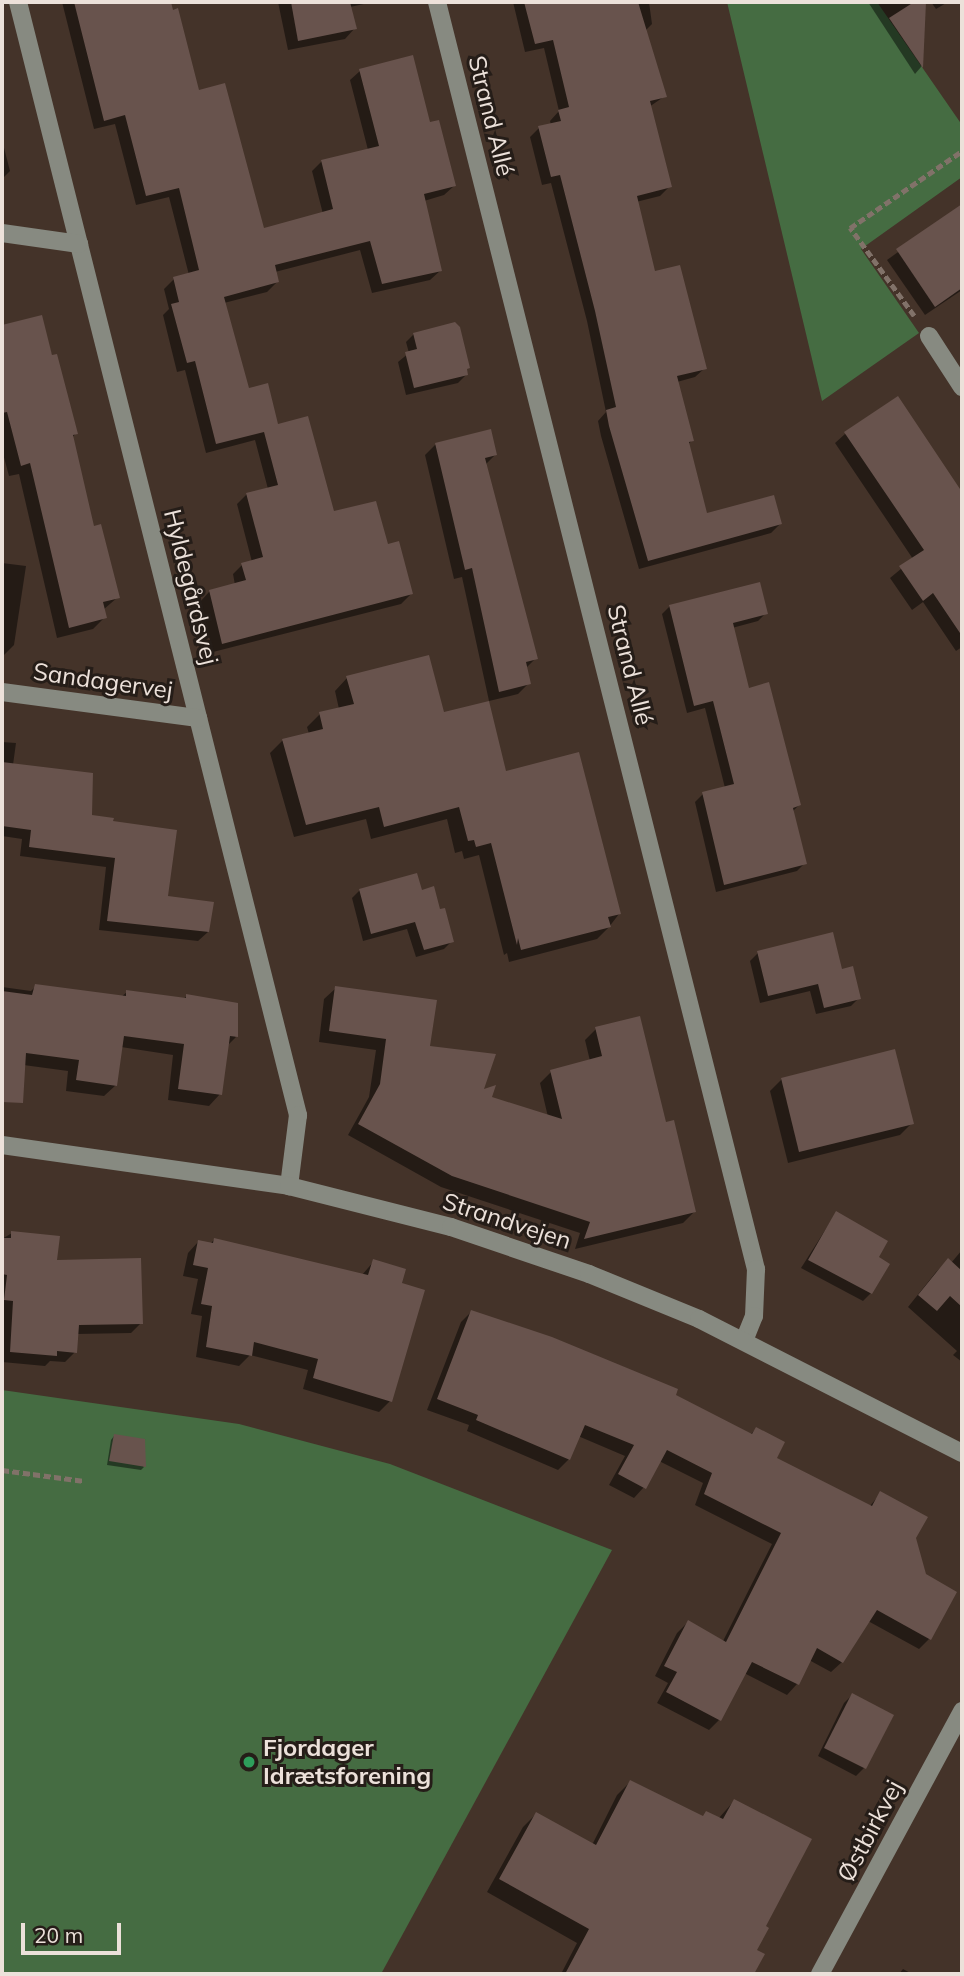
<!DOCTYPE html>
<meta charset="utf-8">
<style>
body{margin:0}
#map{position:relative;width:964px;height:1976px;overflow:hidden;background:#443329;font-family:Mulish,sans-serif}
div>[style]{position:absolute}
[style*='--x']{left:calc(var(--x)*1px);top:calc(var(--y)*1px);width:calc(var(--w)*1px);rotate:calc(var(--a)*1deg)}
.green>*{inset:0;background:#456c42}
.shadow>*{inset:0;background:#0007}
.building>*{inset:0;background:#68534d}
.path>*{height:4.5px;margin-top:-2.25px;transform-origin:0;background:repeating-linear-gradient(90deg,#817269 0 7px,transparent 0 10.5px)}
.minor>*{height:18px;margin:-9px;padding:0 9px;transform-origin:9px;border-radius:9px;background:#878a81}
.dots>*{width:19px;height:19px;translate:-50% -50%;box-sizing:border-box;border:4px solid #251d18;border-radius:50%}
span{translate:-50% -50%;white-space:nowrap;text-align:center;line-height:1.15;-webkit-text-stroke:6px #251d18;paint-order:stroke}
.street-label{font-size:24px;color:#ece1da}
.poi-label{font-size:24px;color:#ece1da;font-weight:700}
.left{translate:0 -50%;text-align:left}
.frame{position:absolute;inset:0;border:4px solid #ece1da;pointer-events:none}
.scale{position:absolute;left:21px;top:1923px;width:100px;height:32px;box-sizing:border-box;border:4px solid #ece1da;border-top:0;padding-left:9px;font-size:21px;line-height:24px;white-space:nowrap;color:#ece1da;-webkit-text-stroke:5px #251d18;paint-order:stroke}
</style>
<div id="map">
<div class="green">
<i style="clip-path:polygon(727px 2px,877px 2px,962px 125px,962px 177px,861px 249px,919px 333px,822px 401px)"></i>
<i style="clip-path:polygon(2px 1390px,239px 1424px,390px 1464px,612px 1550px,381px 1974px,2px 1974px)"></i>
</div>
<div class="shadow">
<i style="clip-path:polygon(62px 2px,169px 2px,198px 92px,263px 230px,323px 214px,312px 171px,322px 161px,368px 150px,350px 80px,360px 71px,429px 124px,454px 186px,444px 195px,424px 201px,440px 271px,430px 280px,372px 293px,360px 250px,275px 272px,277px 282px,267px 292px,224px 303px,248px 390px,277px 426px,333px 514px,386px 546px,411px 594px,401px 604px,213px 652px,200px 602px,209px 592px,235px 585px,233px 574px,242px 565px,252px 562px,237px 504px,247px 494px,268px 489px,255px 440px,206px 453px,185px 370px,177px 372px,163px 315px,169px 309px,164px 289px,174px 279px,189px 275px,169px 197px,136px 205px,115px 124px,94px 129px)"></i>
<i style="clip-path:polygon(278px 2px,373px 2px,350px 7px,355px 28px,345px 39px,288px 50px)"></i>
<i style="clip-path:polygon(513px 2px,649px 2px,652px 24px,644px 32px,665px 96px,649px 107px,670px 186px,660px 196px,636px 202px,654px 273px,705px 368px,695px 377px,677px 382px,692px 440px,688px 445px,706px 515px,780px 524px,771px 533px,639px 569px,601px 436px,598px 421px,606px 412px,587px 321px,551px 183px,542px 185px,530px 137px,539px 128px,551px 125px,550px 121px,559px 111px,544px 48px,525px 52px)"></i>
<i style="clip-path:polygon(868px 2px,925px 2px,921px 67px,915px 74px)"></i>
<i style="clip-path:polygon(931px 2px,948px 2px,936px 9px)"></i>
<i style="clip-path:polygon(2px 140px,10px 171px,2px 179px)"></i>
<i style="clip-path:polygon(962px 206px,962px 290px,925px 315px,887px 260px)"></i>
<i style="clip-path:polygon(40px 317px,76px 433px,72px 438px,93px 528px,118px 597px,103px 610px,105px 617px,93px 629px,57px 638px,19px 474px,9px 476px,2px 450px,2px 327px)"></i>
<i style="clip-path:polygon(414px 334px,465px 370px,466px 375px,458px 383px,406px 395px,398px 362px,409px 353px,406px 342px)"></i>
<i style="clip-path:polygon(845px 434px,941px 481px,962px 511px,962px 647px,956px 651px,923px 602px,912px 610px,890px 578px,913px 559px,835px 443px)"></i>
<i style="clip-path:polygon(435px 445px,495px 455px,485px 465px,536px 658px,525px 669px,529px 683px,518px 694px,489px 701px,462px 577px,454px 579px,425px 455px)"></i>
<i style="clip-path:polygon(2px 563px,26px 566px,14px 645px,2px 657px)"></i>
<i style="clip-path:polygon(670px 606px,766px 613px,758px 621px,732px 628px,748px 690px,799px 805px,792px 812px,805px 863px,797px 871px,716px 892px,695px 802px,703px 794px,725px 788px,705px 708px,687px 713px,662px 614px)"></i>
<i style="clip-path:polygon(347px 678px,442px 714px,505px 773px,619px 914px,609px 927px,597px 939px,509px 962px,507px 953px,504px 955px,479px 855px,464px 859px,462px 851px,455px 853px,447px 819px,371px 839px,366px 819px,294px 837px,270px 753px,282px 741px,309px 734px,307px 727px,320px 714px,339px 709px,335px 691px)"></i>
<i style="clip-path:polygon(2px 742px,16px 743px,13px 765px,90px 816px,111px 823px,166px 897px,208px 932px,198px 941px,99px 930px,106px 867px,20px 856px,22px 839px,2px 836px)"></i>
<i style="clip-path:polygon(360px 890px,421px 892px,438px 911px,452px 941px,444px 949px,416px 957px,407px 929px,363px 941px,352px 898px)"></i>
<i style="clip-path:polygon(758px 953px,841px 971px,859px 998px,851px 1006px,816px 1014px,810px 991px,760px 1003px,750px 961px)"></i>
<i style="clip-path:polygon(36px 986px,121px 997px,127px 992px,183px 999px,187px 996px,236px 1037px,227px 1046px,220px 1094px,209px 1106px,168px 1100px,173px 1055px,121px 1047px,116px 1085px,104px 1096px,66px 1091px,68px 1071px,16px 1064px,2px 1069px,2px 987px,31px 991px)"></i>
<i style="clip-path:polygon(336px 988px,428px 1048px,490px 1098px,548px 1117px,540px 1083px,551px 1072px,590px 1061px,585px 1040px,596px 1029px,665px 1124px,694px 1212px,683px 1223px,575px 1249px,580px 1233px,441px 1187px,348px 1135px,369px 1097px,376px 1050px,319px 1042px,324px 999px)"></i>
<i style="clip-path:polygon(782px 1079px,912px 1123px,900px 1135px,788px 1163px,770px 1091px)"></i>
<i style="clip-path:polygon(836px 1213px,876px 1258px,871px 1293px,863px 1301px,801px 1268px)"></i>
<i style="clip-path:polygon(12px 1233px,55px 1262px,141px 1323px,131px 1333px,77px 1334px,75px 1352px,65px 1362px,50px 1361px,45px 1366px,2px 1362px,2px 1239px)"></i>
<i style="clip-path:polygon(214px 1240px,362px 1275px,374px 1261px,399px 1284px,390px 1401px,379px 1412px,303px 1389px,308px 1370px,250px 1355px,239px 1366px,196px 1357px,202px 1316px,191px 1314px,198px 1279px,183px 1276px,188px 1253px,198px 1242px,210px 1244px)"></i>
<i style="clip-path:polygon(962px 1250px,962px 1362px,953px 1355px,957px 1351px,908px 1307px,936px 1272px,948px 1261px,951px 1263px)"></i>
<i style="clip-path:polygon(471px 1312px,673px 1396px,750px 1435px,756px 1429px,774px 1459px,869px 1507px,881px 1493px,914px 1537px,929px 1639px,919px 1649px,868px 1621px,842px 1662px,831px 1672px,809px 1660px,797px 1684px,787px 1695px,744px 1673px,719px 1720px,709px 1730px,657px 1703px,668px 1683px,655px 1676px,677px 1633px,688px 1622px,723px 1641px,772px 1544px,695px 1505px,703px 1483px,659px 1461px,644px 1487px,634px 1498px,609px 1485px,625px 1456px,578px 1436px,569px 1459px,558px 1470px,467px 1431px,469px 1425px,427px 1410px,461px 1322px)"></i>
<i style="clip-path:polygon(114px 1436px,144px 1467px,141px 1470px,107px 1465px,111px 1440px)"></i>
<i style="clip-path:polygon(852px 1695px,864px 1768px,856px 1776px,818px 1756px,844px 1703px)"></i>
<i style="clip-path:polygon(630px 1782px,702px 1818px,718px 1819px,734px 1801px,764px 1927px,754px 1951px,762px 1955px,752px 1974px,561px 1974px,577px 1943px,487px 1892px,523px 1827px,536px 1814px,592px 1845px,617px 1795px)"></i>
<i style="clip-path:polygon(903px 1969px,912px 1974px,899px 1974px)"></i>
</div>
<div class="building">
<i style="clip-path:polygon(74px 2px,171px 2px,173px 10px,178px 8px,199px 90px,225px 83px,264px 228px,333px 209px,321px 160px,379px 146px,359px 69px,413px 55px,430px 122px,439px 120px,456px 186px,424px 194px,442px 271px,382px 284px,370px 241px,275px 265px,279px 282px,224px 297px,249px 388px,268px 383px,278px 424px,308px 416px,334px 511px,376px 501px,388px 544px,399px 541px,413px 594px,222px 644px,209px 590px,246px 580px,241px 563px,263px 557px,246px 493px,278px 485px,264px 432px,216px 444px,195px 361px,187px 363px,171px 304px,179px 302px,173px 277px,199px 270px,179px 188px,146px 196px,125px 115px,104px 121px)"></i>
<i style="clip-path:polygon(291px 2px,350px 2px,357px 29px,298px 41px)"></i>
<i style="clip-path:polygon(524px 2px,638px 2px,667px 97px,650px 101px,672px 187px,637px 196px,655px 271px,680px 265px,707px 369px,677px 376px,694px 441px,689px 442px,707px 513px,774px 495px,782px 524px,648px 561px,609px 426px,606px 410px,616px 407px,595px 311px,560px 175px,551px 177px,538px 126px,561px 121px,558px 110px,569px 107px,553px 40px,535px 44px)"></i>
<i style="clip-path:polygon(914px 2px,926px 2px,923px 68px,889px 18px)"></i>
<i style="clip-path:polygon(962px 204px,962px 288px,935px 307px,896px 249px)"></i>
<i style="clip-path:polygon(42px 315px,52px 355px,57px 354px,78px 434px,73px 435px,94px 526px,101px 524px,120px 598px,103px 602px,107px 618px,69px 628px,30px 463px,21px 466px,7px 412px,2px 413px,2px 325px)"></i>
<i style="clip-path:polygon(455px 322px,460px 327px,470px 368px,467px 369px,468px 375px,414px 388px,405px 352px,417px 349px,413px 333px)"></i>
<i style="clip-path:polygon(898px 396px,962px 492px,962px 636px,933px 593px,923px 601px,899px 566px,924px 550px,844px 432px)"></i>
<i style="clip-path:polygon(491px 429px,497px 455px,485px 458px,538px 659px,526px 662px,531px 684px,499px 692px,472px 568px,465px 570px,435px 443px)"></i>
<i style="clip-path:polygon(760px 582px,768px 614px,733px 623px,749px 688px,769px 682px,801px 805px,793px 808px,807px 864px,724px 885px,702px 792px,734px 784px,713px 701px,694px 706px,669px 605px)"></i>
<i style="clip-path:polygon(429px 655px,444px 712px,489px 701px,506px 771px,579px 752px,621px 914px,608px 917px,611px 927px,521px 950px,518px 938px,517px 945px,491px 843px,476px 847px,474px 840px,468px 841px,459px 807px,384px 827px,379px 807px,306px 825px,282px 739px,323px 729px,319px 712px,354px 704px,346px 676px)"></i>
<i style="clip-path:polygon(2px 762px,93px 773px,92px 815px,114px 818px,113px 821px,177px 830px,168px 896px,214px 902px,209px 932px,107px 921px,115px 858px,29px 847px,31px 830px,2px 826px)"></i>
<i style="clip-path:polygon(417px 873px,422px 890px,434px 886px,440px 909px,445px 908px,454px 942px,424px 950px,415px 922px,371px 934px,359px 889px)"></i>
<i style="clip-path:polygon(833px 932px,842px 969px,853px 966px,861px 999px,824px 1008px,818px 984px,768px 996px,757px 951px)"></i>
<i style="clip-path:polygon(35px 984px,126px 996px,126px 990px,186px 998px,186px 994px,238px 1003px,238px 1037px,230px 1036px,222px 1095px,178px 1089px,184px 1044px,124px 1036px,117px 1086px,76px 1080px,79px 1060px,26px 1053px,23px 1103px,2px 1102px,2px 991px,32px 995px)"></i>
<i style="clip-path:polygon(335px 986px,437px 1000px,430px 1046px,496px 1054px,484px 1089px,496px 1085px,492px 1097px,562px 1119px,550px 1070px,602px 1056px,595px 1027px,640px 1016px,666px 1122px,674px 1120px,696px 1212px,584px 1239px,590px 1222px,452px 1176px,358px 1124px,380px 1084px,386px 1039px,329px 1031px)"></i>
<i style="clip-path:polygon(895px 1049px,914px 1124px,799px 1152px,781px 1078px)"></i>
<i style="clip-path:polygon(836px 1211px,888px 1241px,879px 1257px,890px 1264px,872px 1294px,808px 1260px)"></i>
<i style="clip-path:polygon(11px 1231px,60px 1236px,57px 1260px,141px 1258px,143px 1324px,79px 1325px,77px 1353px,57px 1351px,57px 1356px,10px 1352px,13px 1301px,4px 1300px,7px 1275px,2px 1274px,2px 1238px,11px 1238px)"></i>
<i style="clip-path:polygon(214px 1238px,368px 1275px,373px 1259px,406px 1269px,402px 1283px,425px 1290px,392px 1402px,313px 1378px,318px 1359px,254px 1342px,252px 1356px,206px 1347px,212px 1306px,201px 1304px,208px 1268px,193px 1265px,198px 1240px,213px 1243px)"></i>
<i style="clip-path:polygon(948px 1258px,962px 1271px,962px 1307px,950px 1296px,937px 1311px,918px 1295px)"></i>
<i style="clip-path:polygon(471px 1310px,552px 1337px,678px 1389px,676px 1395px,752px 1434px,756px 1427px,785px 1442px,777px 1458px,872px 1506px,880px 1491px,928px 1517px,916px 1538px,926px 1574px,957px 1592px,931px 1640px,877px 1610px,843px 1663px,817px 1648px,799px 1685px,752px 1662px,721px 1721px,666px 1692px,677px 1672px,664px 1666px,688px 1620px,726px 1642px,781px 1533px,704px 1494px,712px 1473px,667px 1450px,646px 1489px,618px 1474px,634px 1445px,585px 1425px,570px 1460px,476px 1420px,478px 1415px,437px 1399px)"></i>
<i style="clip-path:polygon(114px 1434px,145px 1439px,146px 1467px,109px 1461px)"></i>
<i style="clip-path:polygon(852px 1693px,894px 1715px,866px 1769px,824px 1748px)"></i>
<i style="clip-path:polygon(630px 1780px,703px 1816px,706px 1811px,723px 1819px,734px 1799px,812px 1839px,766px 1926px,769px 1928px,757px 1950px,765px 1954px,754px 1974px,565px 1974px,589px 1929px,499px 1879px,536px 1812px,596px 1845px)"></i>
</div>
<div class="path">
<i style="--x:914;--y:316;--w:109;--a:-126"></i>
<i style="--x:850;--y:228;--w:136;--a:-34.5"></i>
<i style="--x:2;--y:1470;--w:83;--a:7.6"></i>
</div>
<div class="minor">
<i style="--x:18;--y:2;--w:1148;--a:75.88"></i>
<i style="--x:298;--y:1115;--w:72;--a:97.2"></i>
<i style="--x:437;--y:2;--w:1307;--a:75.87"></i>
<i style="--x:756;--y:1269;--w:47;--a:92.4"></i>
<i style="--x:754;--y:1316;--w:27;--a:112"></i>
<i style="--x:2;--y:233;--w:78;--a:8.1"></i>
<i style="--x:929;--y:336;--w:61;--a:57.1"></i>
<i style="--x:2;--y:692;--w:198;--a:7.6"></i>
<i style="--x:2;--y:1145;--w:290;--a:8.1"></i>
<i style="--x:289;--y:1186;--w:167;--a:14.2"></i>
<i style="--x:451;--y:1227;--w:146;--a:18.8"></i>
<i style="--x:589;--y:1274;--w:119;--a:22.2"></i>
<i style="--x:699;--y:1319;--w:295;--a:27"></i>
<i style="--x:820;--y:1974;--w:299;--a:-61.6"></i>
</div>
<div class="dots">
<i style="left:249px;top:1762px;background:#2e9e5b"></i>
</div>
<div class="street-label">
<span style="left:491px;top:116px;rotate:76deg">Strand Allé</span>
<span style="left:191px;top:587px;rotate:76deg">Hyldegårdsvej</span>
<span style="left:630px;top:665px;rotate:76deg">Strand Allé</span>
<span style="left:103px;top:681px;rotate:8deg">Sandagervej</span>
<span style="left:507px;top:1221px;rotate:18deg">Strandvejen</span>
<span style="left:870px;top:1831px;rotate:-62deg">Østbirkvej</span>
</div>
<div class="poi-label">
<span class="left" style="left:263px;top:1762px">Fjordager<br>Idrætsforening</span>
</div>
<div class="frame"></div>
<div class="scale">20 m</div>
</div>
